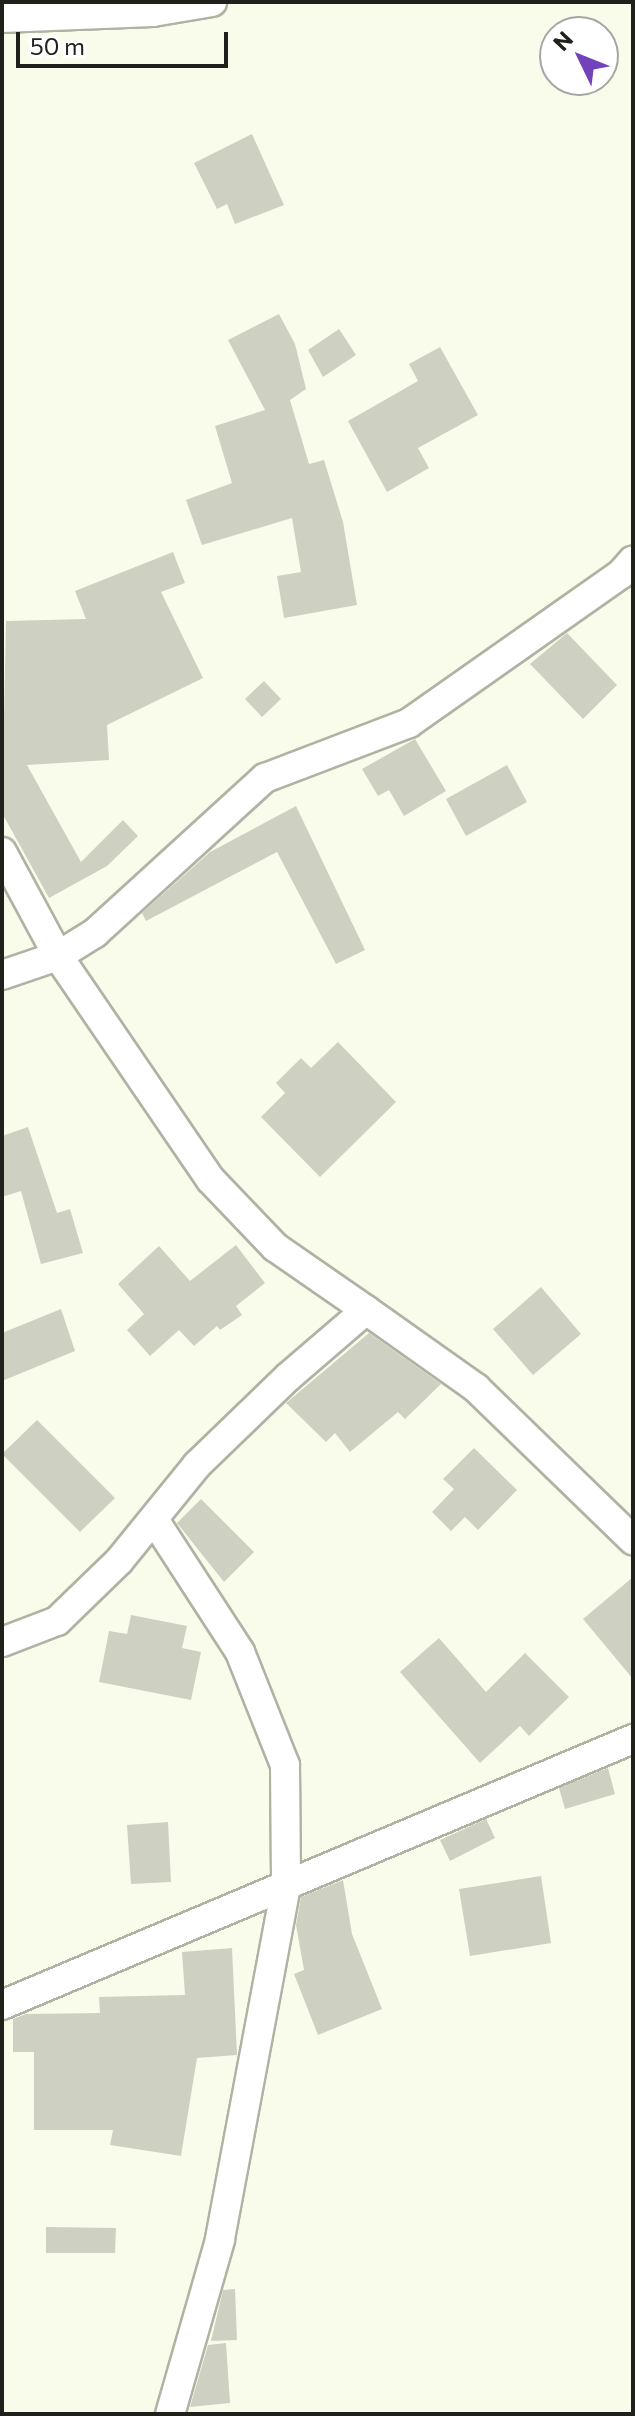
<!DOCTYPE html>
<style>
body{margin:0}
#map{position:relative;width:635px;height:2416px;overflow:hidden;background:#f9fceb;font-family:Commissioner,sans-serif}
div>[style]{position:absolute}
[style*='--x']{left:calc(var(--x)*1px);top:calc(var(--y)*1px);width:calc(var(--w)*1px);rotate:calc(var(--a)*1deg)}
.building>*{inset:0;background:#ced1c1}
.roads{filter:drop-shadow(2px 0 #b0b3a3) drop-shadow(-2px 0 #b0b3a3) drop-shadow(0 2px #b0b3a3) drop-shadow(0 -2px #b0b3a3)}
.minor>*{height:28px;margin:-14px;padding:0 14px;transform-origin:14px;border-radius:14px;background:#fff}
span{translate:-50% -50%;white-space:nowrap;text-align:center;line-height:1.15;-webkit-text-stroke:6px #fff;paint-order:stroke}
.frame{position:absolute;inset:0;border:4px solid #20211b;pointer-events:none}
.north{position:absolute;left:539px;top:16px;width:80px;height:80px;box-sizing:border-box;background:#fff;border:2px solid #a6a6a4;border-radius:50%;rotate:313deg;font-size:22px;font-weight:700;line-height:32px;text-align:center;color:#20211b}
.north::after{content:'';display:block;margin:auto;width:28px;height:36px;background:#7142b9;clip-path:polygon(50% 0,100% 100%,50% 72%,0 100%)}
.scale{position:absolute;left:16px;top:32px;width:212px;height:36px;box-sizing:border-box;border:4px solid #20211b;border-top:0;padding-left:10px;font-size:24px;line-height:28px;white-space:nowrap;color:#20211b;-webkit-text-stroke:6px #fff;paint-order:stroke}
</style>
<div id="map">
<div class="building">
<i style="clip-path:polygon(252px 134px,284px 205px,235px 224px,227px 204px,217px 209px,194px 163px)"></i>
<i style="clip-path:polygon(279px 314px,295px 344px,306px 389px,290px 400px,309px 464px,324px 460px,343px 522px,357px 605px,284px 618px,277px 576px,301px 572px,292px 518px,202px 545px,186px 500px,232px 483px,215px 426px,265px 410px,228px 340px)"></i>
<i style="clip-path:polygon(339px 329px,356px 355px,323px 377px,308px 350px)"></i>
<i style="clip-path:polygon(440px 347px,478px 415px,418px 448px,429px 468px,387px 492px,348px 421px,418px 381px,409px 364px)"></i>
<i style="clip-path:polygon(173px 552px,185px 583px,161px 592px,203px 678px,107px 725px,109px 760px,27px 765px,81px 862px,123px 820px,138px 836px,107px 866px,49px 898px,2px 813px,6px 621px,86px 619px,75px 591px)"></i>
<i style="clip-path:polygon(567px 633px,617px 685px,583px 719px,530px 664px)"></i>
<i style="clip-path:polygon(264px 681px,281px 699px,262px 717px,245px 699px)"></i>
<i style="clip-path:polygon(415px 739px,446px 791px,404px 816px,389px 790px,378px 796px,362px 769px)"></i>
<i style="clip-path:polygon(507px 765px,527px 802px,466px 836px,446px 799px)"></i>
<i style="clip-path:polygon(296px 806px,365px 950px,336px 964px,277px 852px,146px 921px,142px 913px,210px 852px)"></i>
<i style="clip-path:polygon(338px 1042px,396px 1102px,320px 1177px,261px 1117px,285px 1093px,276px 1083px,301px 1058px,311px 1068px)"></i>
<i style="clip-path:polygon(28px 1127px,57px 1213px,70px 1209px,83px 1253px,41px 1264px,21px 1191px,2px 1197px,2px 1136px)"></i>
<i style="clip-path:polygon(236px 1245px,265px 1283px,236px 1306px,242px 1315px,220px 1330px,217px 1326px,194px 1346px,179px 1330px,150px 1356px,127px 1330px,144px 1314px,118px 1284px,159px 1246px,190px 1281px)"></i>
<i style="clip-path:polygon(541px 1287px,581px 1334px,533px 1375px,493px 1329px)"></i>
<i style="clip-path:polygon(61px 1309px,75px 1351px,2px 1381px,2px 1333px)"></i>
<i style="clip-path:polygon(369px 1333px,441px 1384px,405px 1419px,398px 1412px,350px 1452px,335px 1433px,326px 1442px,286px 1403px)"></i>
<i style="clip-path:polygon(37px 1420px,115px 1498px,80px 1532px,2px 1454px)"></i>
<i style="clip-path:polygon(474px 1448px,517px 1490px,478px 1530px,465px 1517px,451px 1531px,432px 1512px,454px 1489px,443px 1479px)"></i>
<i style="clip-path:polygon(201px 1499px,254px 1552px,224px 1582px,177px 1523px)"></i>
<i style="clip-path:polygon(633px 1577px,633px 1679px,583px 1619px)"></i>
<i style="clip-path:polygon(131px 1615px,187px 1626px,182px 1648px,201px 1652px,191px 1700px,99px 1682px,109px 1631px,127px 1634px)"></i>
<i style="clip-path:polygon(439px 1638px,486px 1692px,525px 1653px,569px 1697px,529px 1736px,520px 1726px,480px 1763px,400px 1672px)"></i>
<i style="clip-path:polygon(608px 1768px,615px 1794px,565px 1809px,559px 1788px)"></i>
<i style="clip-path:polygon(486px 1819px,495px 1838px,450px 1861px,440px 1840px)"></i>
<i style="clip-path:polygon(168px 1822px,171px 1882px,131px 1884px,127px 1825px)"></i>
<i style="clip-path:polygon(541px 1876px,551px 1943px,470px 1956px,459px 1889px)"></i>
<i style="clip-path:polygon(343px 1880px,352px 1934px,382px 2009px,318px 2035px,294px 1974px,304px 1970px,296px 1925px,301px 1897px)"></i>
<i style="clip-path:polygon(232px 1948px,237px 2055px,197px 2058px,181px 2156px,110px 2145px,113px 2130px,34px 2130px,34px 2052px,13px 2052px,13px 2019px,26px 2014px,100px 2013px,99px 1997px,185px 1995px,182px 1952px)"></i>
<i style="clip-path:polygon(46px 2227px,116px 2228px,115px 2253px,46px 2253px)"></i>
<i style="clip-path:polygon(235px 2289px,237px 2340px,211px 2341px,223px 2290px)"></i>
<i style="clip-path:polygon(226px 2343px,230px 2403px,190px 2407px,208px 2345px)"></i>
</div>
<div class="roads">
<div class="minor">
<i style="--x:2;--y:18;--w:151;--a:-2.3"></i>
<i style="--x:153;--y:12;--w:60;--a:-9.6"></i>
<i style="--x:2;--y:852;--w:118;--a:61.7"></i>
<i style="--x:58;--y:956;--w:271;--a:55.7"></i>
<i style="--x:211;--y:1180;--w:93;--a:46.3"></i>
<i style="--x:275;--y:1247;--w:111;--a:34.7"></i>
<i style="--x:366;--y:1310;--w:103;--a:139.3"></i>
<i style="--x:288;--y:1377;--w:127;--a:136"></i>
<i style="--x:197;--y:1465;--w:124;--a:129.1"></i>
<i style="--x:119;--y:1561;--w:86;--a:135.9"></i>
<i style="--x:57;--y:1621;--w:59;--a:159.1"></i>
<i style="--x:2;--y:975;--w:59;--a:-18.7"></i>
<i style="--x:58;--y:956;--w:44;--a:-31.9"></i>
<i style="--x:95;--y:933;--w:230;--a:-42.4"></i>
<i style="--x:265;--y:778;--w:154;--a:-20.9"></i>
<i style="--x:409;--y:723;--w:259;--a:-35.1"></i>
<i style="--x:621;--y:574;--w:18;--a:-49"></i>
<i style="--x:366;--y:1310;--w:135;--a:35.3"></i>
<i style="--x:476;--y:1388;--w:219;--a:44.1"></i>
<i style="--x:155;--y:1521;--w:156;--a:57"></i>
<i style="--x:240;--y:1652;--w:122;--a:68.3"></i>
<i style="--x:285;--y:1765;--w:121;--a:89.5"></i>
<i style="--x:286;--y:1886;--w:360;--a:100.6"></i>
<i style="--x:220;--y:2240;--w:181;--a:106"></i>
<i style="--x:2;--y:2005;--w:685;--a:-22.86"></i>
</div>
</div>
<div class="frame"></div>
<div class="north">N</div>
<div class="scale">50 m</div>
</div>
